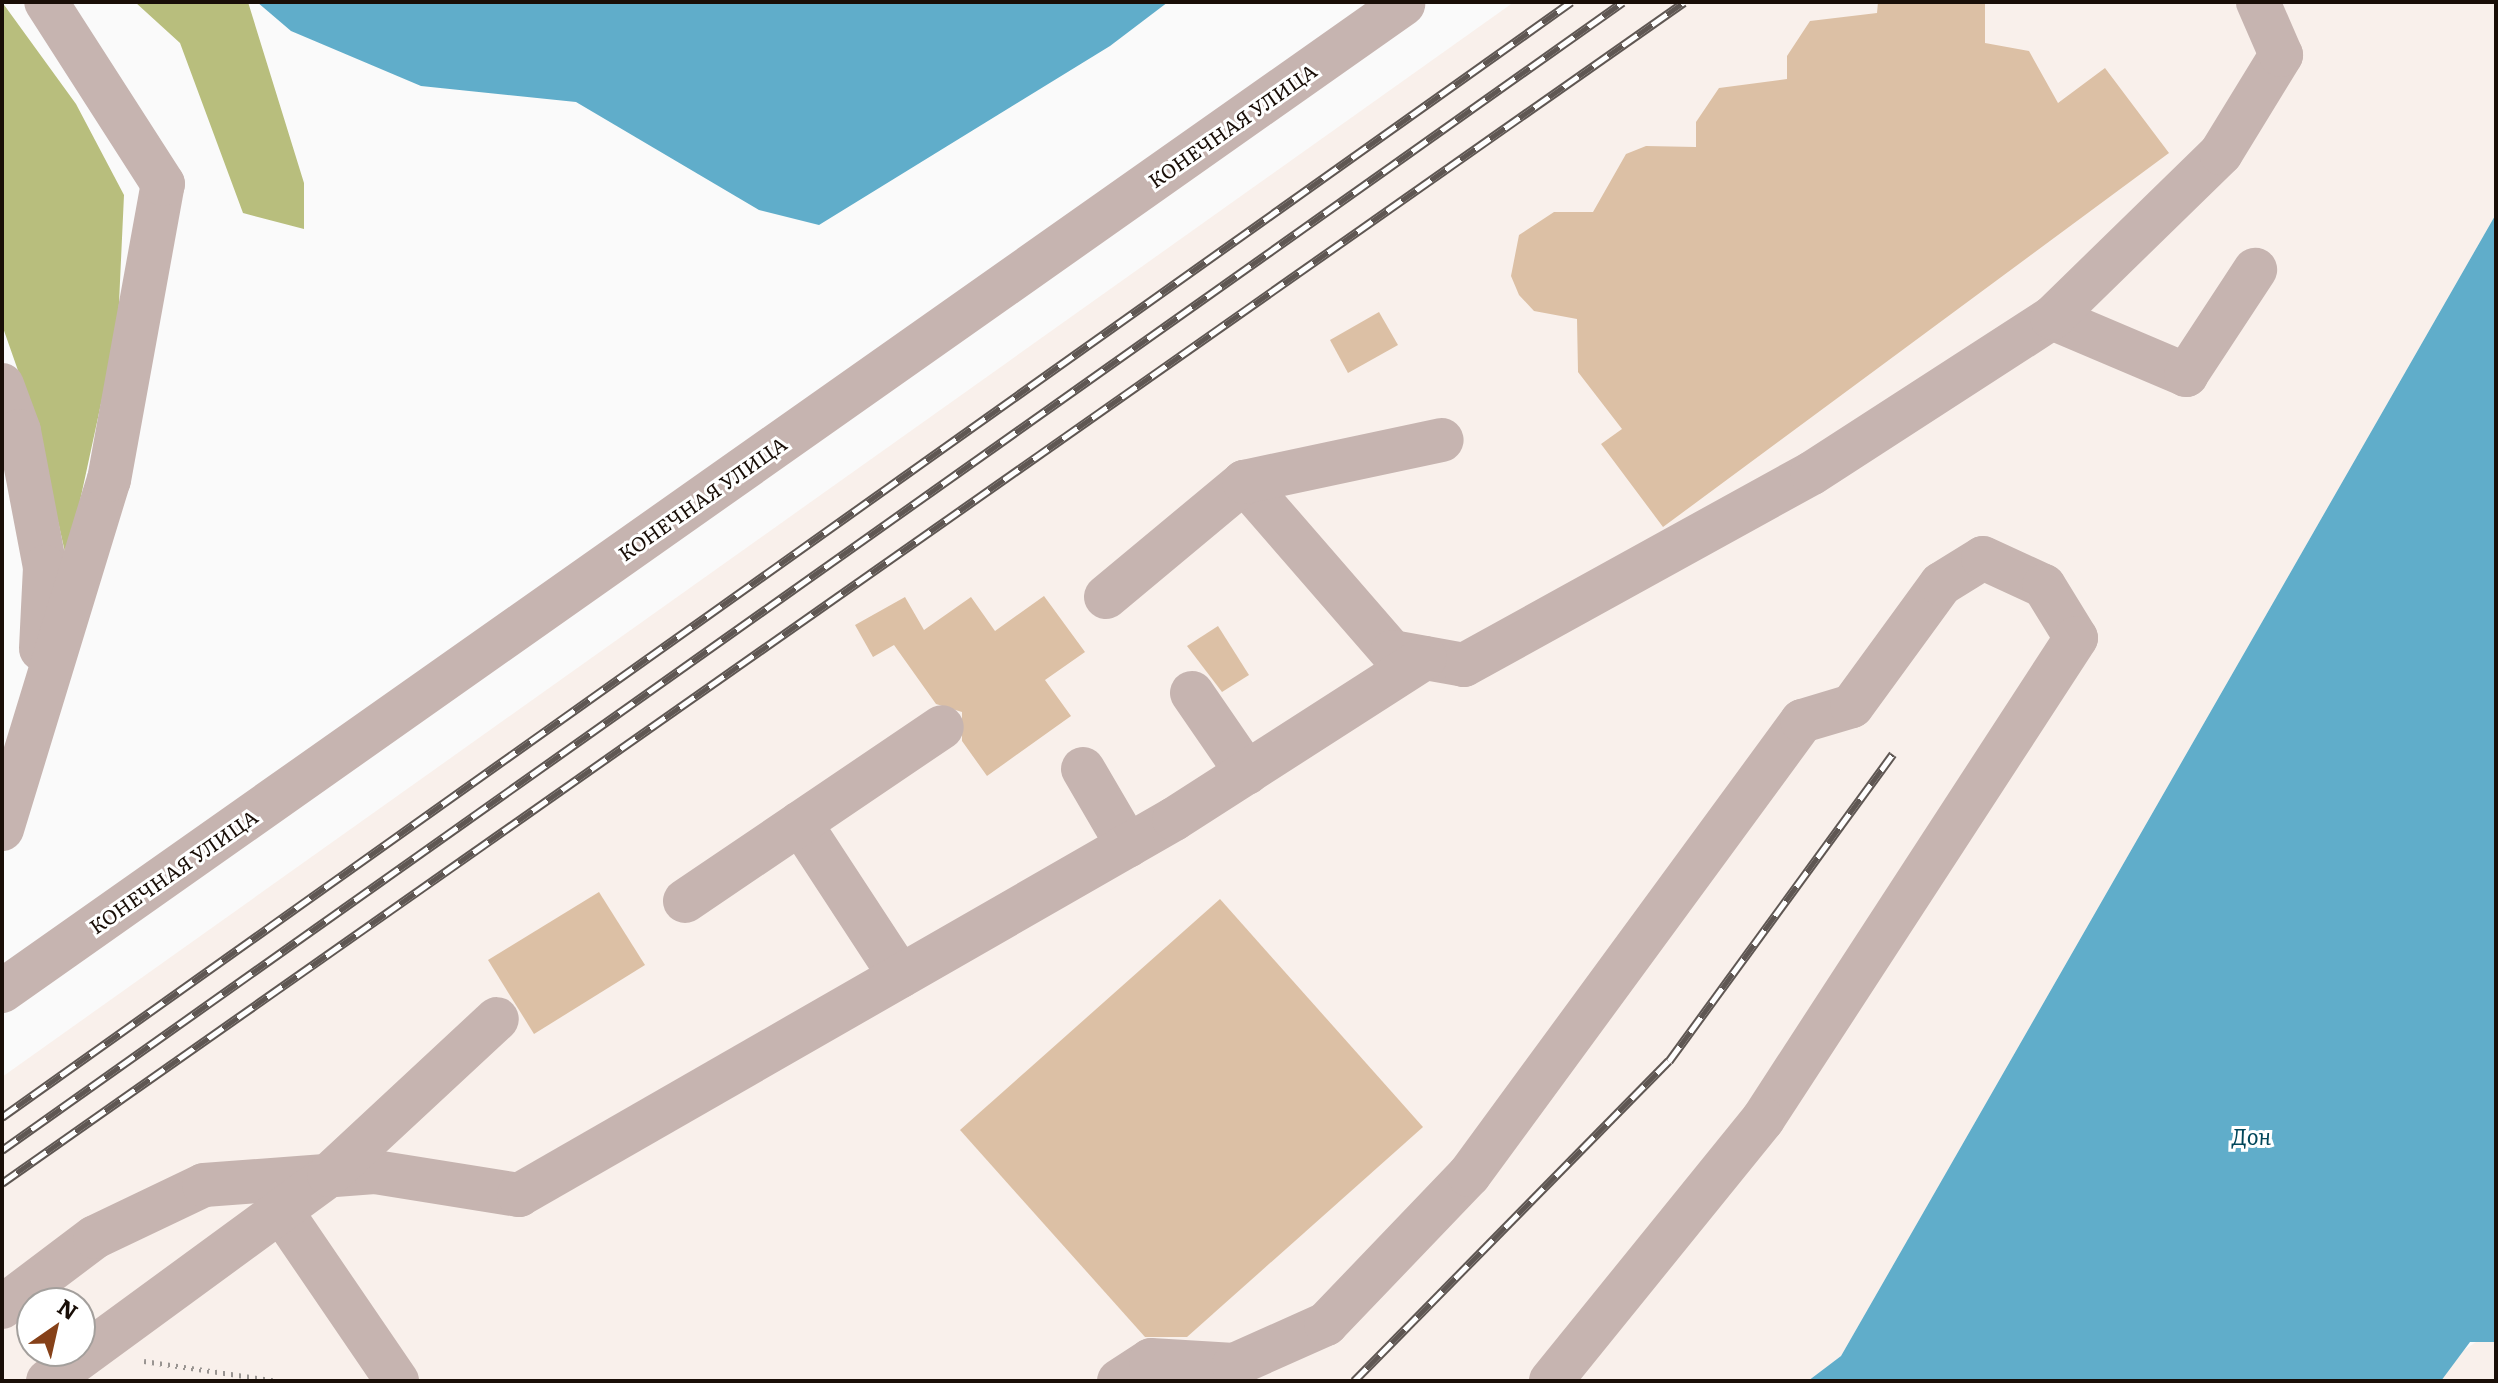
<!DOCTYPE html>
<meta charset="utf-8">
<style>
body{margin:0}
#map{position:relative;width:2498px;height:1383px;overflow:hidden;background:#fafafa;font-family:Literata,serif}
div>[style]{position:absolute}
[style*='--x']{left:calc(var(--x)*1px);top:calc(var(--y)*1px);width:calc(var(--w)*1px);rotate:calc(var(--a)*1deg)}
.built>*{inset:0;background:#f9f0eb}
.forest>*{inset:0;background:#b8be7d}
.water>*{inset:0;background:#60adca}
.building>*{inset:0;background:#dcc0a5}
.path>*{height:5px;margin-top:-2.5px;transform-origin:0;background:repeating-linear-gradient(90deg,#999491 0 2px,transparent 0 8px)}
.minor>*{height:44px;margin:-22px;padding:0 22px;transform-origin:22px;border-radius:22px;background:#c6b4b0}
.rail>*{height:9px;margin-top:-4.5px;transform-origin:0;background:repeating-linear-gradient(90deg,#fff 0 18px,#5f5753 0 36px);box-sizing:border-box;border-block:2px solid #5f5753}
span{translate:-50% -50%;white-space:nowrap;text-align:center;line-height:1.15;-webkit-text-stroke:6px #fff;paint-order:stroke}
.street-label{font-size:20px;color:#190e07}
.water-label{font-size:22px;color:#00465a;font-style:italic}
.frame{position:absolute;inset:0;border:4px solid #190e07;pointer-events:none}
.north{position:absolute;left:16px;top:1287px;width:80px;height:80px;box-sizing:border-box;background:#fff;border:2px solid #a39f9c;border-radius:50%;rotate:34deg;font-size:22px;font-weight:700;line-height:32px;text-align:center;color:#190e07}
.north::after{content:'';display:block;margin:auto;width:28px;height:36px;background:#864119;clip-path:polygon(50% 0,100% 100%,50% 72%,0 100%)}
</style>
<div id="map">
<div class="built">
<i style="clip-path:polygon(evenodd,1514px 2px,2496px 2px,2496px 214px,1841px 1356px,1808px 1381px,2px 1381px,2px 1077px,1514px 2px,32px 1303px,80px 1303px,80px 1351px,32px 1351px,32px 1303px)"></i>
<i style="clip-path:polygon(2482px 1338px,2496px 1342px,2496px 1381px,2441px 1381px,2455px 1356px)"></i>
</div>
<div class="forest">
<i style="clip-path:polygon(2px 2px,76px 104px,124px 195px,118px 325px,67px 561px,34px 416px,2px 325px)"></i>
<i style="clip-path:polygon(135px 2px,248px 2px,304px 183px,304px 229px,243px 213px,180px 43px)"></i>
</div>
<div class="water">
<i style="clip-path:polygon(257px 2px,1168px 2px,1110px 46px,819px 225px,759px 210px,576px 102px,421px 86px,291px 31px)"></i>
<i style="clip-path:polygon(2496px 214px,2496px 1342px,2470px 1342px,2441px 1381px,1808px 1381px,1841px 1356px)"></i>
</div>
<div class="building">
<i style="clip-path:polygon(1878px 2px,1985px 2px,1985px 43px,2029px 51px,2058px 103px,2105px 68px,2169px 153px,1663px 527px,1601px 444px,1622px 429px,1578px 372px,1577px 319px,1534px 311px,1519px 295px,1511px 276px,1519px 235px,1554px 212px,1593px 212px,1626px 154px,1646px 146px,1696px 147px,1696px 122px,1719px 88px,1787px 79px,1787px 56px,1810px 21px,1877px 13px)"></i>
<i style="clip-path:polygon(1379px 312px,1398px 345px,1348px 373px,1330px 340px)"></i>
<i style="clip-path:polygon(1044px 596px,1085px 652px,1045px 680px,1071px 716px,987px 776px,962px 741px,962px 712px,936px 704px,894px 645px,873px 657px,855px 625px,905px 597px,924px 630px,971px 597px,995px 631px)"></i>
<i style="clip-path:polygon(1218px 626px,1249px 675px,1222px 692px,1187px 646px)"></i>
<i style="clip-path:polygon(599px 892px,645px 965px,534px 1034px,488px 960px)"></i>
<i style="clip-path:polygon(1220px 899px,1423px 1127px,1187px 1337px,1145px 1337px,960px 1130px)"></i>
</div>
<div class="path">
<i style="--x:144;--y:1361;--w:135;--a:8.5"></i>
</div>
<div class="minor">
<i style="--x:2052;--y:318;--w:146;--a:23"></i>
<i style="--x:2186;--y:375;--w:126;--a:-56.7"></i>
<i style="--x:2;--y:385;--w:49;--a:69.7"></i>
<i style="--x:19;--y:431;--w:138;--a:79.2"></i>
<i style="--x:45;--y:567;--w:82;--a:92.8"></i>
<i style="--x:1244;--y:482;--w:225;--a:49"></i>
<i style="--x:1392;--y:652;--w:73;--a:10.2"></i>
<i style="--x:1464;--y:665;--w:397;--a:-28.9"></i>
<i style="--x:1812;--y:473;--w:286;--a:-32.9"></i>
<i style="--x:2052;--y:318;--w:236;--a:-44.3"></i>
<i style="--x:2221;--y:153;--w:115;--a:-58.5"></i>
<i style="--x:2281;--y:55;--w:58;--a:-113.5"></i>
<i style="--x:1106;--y:597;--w:180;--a:-39.8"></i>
<i style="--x:1244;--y:482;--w:202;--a:-12"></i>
<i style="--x:1192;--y:693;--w:97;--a:55.5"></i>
<i style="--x:1083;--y:769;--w:89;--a:59.7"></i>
<i style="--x:800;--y:823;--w:183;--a:56.8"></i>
<i style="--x:2;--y:829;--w:365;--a:-73"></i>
<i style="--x:109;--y:480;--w:301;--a:-79.7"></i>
<i style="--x:163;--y:184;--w:216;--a:-122.7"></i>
<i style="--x:685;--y:901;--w:310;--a:-34.1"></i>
<i style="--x:2;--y:991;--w:1714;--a:-35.16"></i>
<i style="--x:281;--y:1211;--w:206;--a:55.7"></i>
<i style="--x:2;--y:1307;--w:116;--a:-37"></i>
<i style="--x:95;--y:1237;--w:121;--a:-25.5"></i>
<i style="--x:204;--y:1185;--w:171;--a:-4.3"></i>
<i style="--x:375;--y:1172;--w:146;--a:9.1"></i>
<i style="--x:519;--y:1195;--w:755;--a:-29.86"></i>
<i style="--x:1174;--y:819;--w:298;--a:-32.7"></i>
<i style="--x:48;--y:1381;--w:348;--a:-36.2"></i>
<i style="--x:329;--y:1175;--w:229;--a:-42.9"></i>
<i style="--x:1119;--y:1381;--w:38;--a:-33"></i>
<i style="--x:1151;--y:1360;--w:83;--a:3.4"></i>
<i style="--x:1234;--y:1365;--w:101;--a:-24"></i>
<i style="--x:1326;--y:1324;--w:207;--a:-46.2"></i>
<i style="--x:1469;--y:1175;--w:563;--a:-53.74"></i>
<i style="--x:1802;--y:721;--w:52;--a:-16.7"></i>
<i style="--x:1852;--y:706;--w:151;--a:-53.9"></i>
<i style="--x:1941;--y:584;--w:49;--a:-31.8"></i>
<i style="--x:1983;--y:558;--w:67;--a:24.7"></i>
<i style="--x:2044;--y:586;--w:61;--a:58.4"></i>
<i style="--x:2076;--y:638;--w:574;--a:123.05"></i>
<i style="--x:1763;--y:1119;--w:337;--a:129"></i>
</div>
<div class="rail">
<i style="--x:2;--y:1117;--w:1925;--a:-35.4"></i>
<i style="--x:2;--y:1150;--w:1986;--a:-35.31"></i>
<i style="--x:2;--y:1183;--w:2055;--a:-35.07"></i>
<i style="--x:1354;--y:1381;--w:449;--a:-45.5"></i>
<i style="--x:1669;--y:1061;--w:380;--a:-53.9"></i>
</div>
<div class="street-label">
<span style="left:1232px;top:125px;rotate:-35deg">КОНЕЧНАЯ УЛИЦА</span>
<span style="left:702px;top:498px;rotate:-35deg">КОНЕЧНАЯ УЛИЦА</span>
<span style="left:173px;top:871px;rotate:-35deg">КОНЕЧНАЯ УЛИЦА</span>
</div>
<div class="water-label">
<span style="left:2251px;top:1136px">Дон</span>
</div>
<div class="frame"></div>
<div class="north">N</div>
</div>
